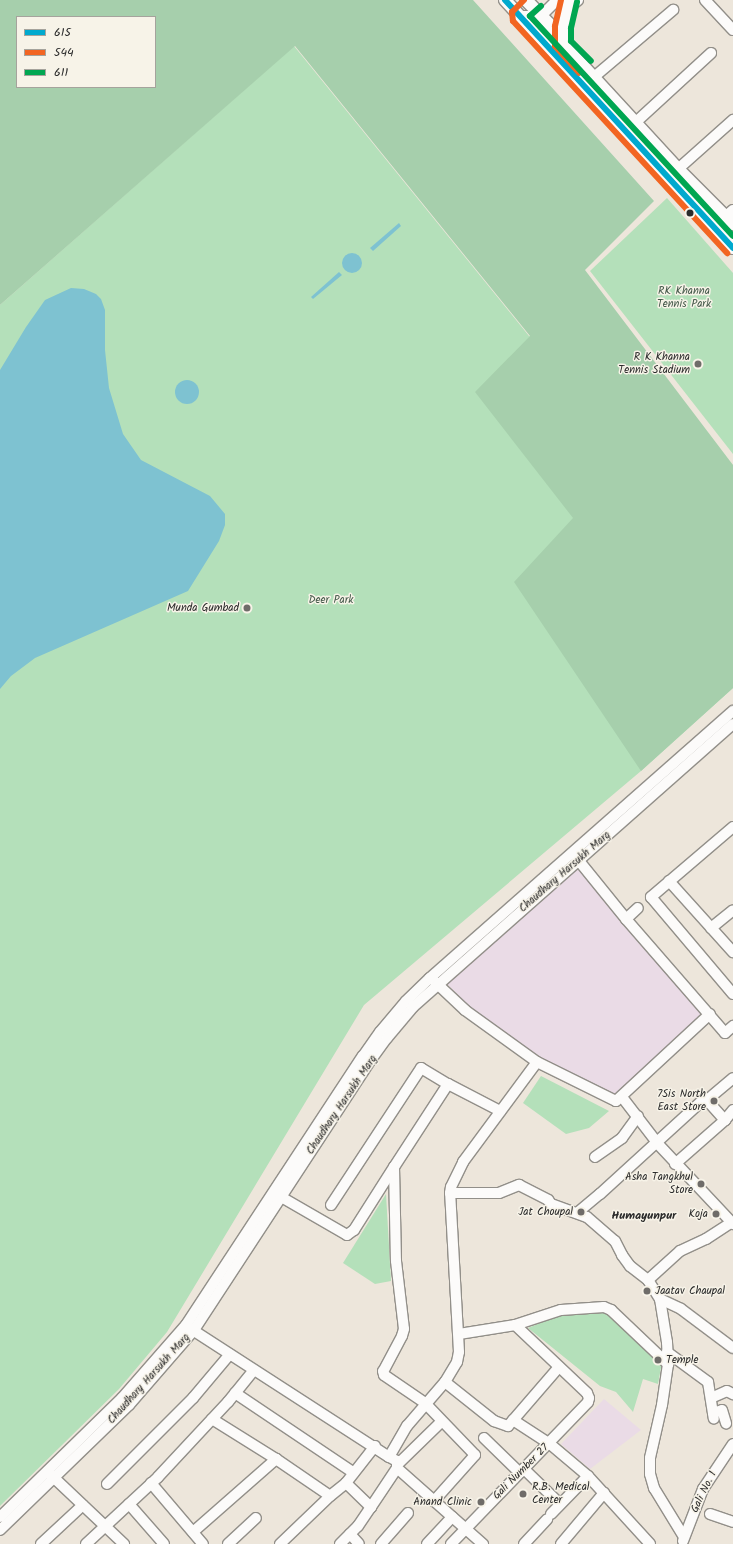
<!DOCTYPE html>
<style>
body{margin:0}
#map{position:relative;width:733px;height:1544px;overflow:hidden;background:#ede6db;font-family:Kalam,sans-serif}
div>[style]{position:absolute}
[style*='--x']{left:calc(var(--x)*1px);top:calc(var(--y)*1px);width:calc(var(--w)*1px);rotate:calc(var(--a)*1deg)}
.built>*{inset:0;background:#eadbe6}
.green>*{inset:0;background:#b4e0ba}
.forest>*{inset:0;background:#a6cfac}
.water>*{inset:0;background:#7ec2d1}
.round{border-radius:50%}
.roads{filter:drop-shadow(1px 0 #928f89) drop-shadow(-1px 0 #928f89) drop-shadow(0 1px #928f89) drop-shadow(0 -1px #928f89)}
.minor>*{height:10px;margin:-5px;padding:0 5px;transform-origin:5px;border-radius:5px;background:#fcfbfa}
.major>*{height:12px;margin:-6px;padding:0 6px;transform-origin:6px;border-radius:6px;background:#fcfbfa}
.bus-1>*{height:6px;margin:-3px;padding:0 3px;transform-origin:3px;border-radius:3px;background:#00a9ce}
.bus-2>*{height:6px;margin:-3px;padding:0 3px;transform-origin:3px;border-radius:3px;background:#f26522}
.bus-3>*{height:6px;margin:-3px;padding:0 3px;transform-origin:3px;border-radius:3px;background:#00a651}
.dots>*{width:11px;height:11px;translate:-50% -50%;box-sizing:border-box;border:2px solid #f7f3e8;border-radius:50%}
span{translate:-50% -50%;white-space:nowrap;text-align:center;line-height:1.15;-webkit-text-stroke:3px #f7f3e8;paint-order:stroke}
.park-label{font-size:11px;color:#425748}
.poi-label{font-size:11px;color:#2b2b2b}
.right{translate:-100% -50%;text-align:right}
.left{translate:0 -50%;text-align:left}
.street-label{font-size:11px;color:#2b2b2b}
.neighbourhood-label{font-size:12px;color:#2b2b2b;font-weight:700}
.legend{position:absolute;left:16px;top:16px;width:140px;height:72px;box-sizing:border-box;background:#f7f3e8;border:1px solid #a5a39c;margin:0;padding:5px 7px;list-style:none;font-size:12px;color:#2b2b2b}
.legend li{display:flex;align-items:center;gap:8px;height:20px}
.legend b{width:20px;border:1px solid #a5a39c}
</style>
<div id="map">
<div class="built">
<i style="clip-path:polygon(578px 868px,704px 1014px,616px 1097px,539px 1060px,472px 1009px,447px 984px)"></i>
<i style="clip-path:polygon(604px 1399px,641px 1430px,590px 1469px,561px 1444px)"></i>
</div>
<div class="green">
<i style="clip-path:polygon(294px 46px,529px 336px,733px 465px,733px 688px,641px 771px,364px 1005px,167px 1332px,119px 1389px,0 1506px,0 305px)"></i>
<i style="clip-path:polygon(667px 198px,733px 273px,733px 454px,590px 271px)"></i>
<i style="clip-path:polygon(541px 1076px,609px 1111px,589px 1128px,566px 1134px,523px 1103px)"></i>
<i style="clip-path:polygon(386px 1194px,391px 1281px,375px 1284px,343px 1263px)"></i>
<i style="clip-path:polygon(600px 1311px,613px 1315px,662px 1362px,658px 1384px,643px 1379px,633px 1412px,616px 1392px,600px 1386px,528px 1328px,560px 1315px)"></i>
</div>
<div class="forest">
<i style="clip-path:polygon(evenodd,0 0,473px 0,654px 201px,585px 270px,733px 465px,733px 688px,641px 771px,514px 582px,573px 518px,475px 392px,530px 336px,295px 46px,0 305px,0 0,17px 17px,155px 17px,155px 87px,17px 87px,17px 17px)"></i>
</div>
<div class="water">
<i style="clip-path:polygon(399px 223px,401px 226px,373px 251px,370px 248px)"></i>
<i class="round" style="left:342px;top:253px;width:20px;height:20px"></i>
<i style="clip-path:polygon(339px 272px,342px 275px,313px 299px,311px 297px)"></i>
<i style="clip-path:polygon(71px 288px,84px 289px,96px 294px,101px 299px,105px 310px,105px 350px,109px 388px,123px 434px,141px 460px,210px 496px,225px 514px,225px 525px,219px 541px,188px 591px,35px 658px,11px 676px,0 689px,0 370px,26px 327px,45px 300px)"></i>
<i class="round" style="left:175px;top:380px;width:24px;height:24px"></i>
</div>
<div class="roads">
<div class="minor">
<i style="--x:705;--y:0;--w:41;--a:47"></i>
<i style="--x:565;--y:11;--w:17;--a:-40"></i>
<i style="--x:519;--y:16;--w:22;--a:0"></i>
<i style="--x:541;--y:16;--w:23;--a:-45"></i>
<i style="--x:594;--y:77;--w:104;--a:-40.3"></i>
<i style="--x:636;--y:122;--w:102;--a:-42.6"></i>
<i style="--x:678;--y:169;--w:74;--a:-41.7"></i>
<i style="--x:726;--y:216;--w:9;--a:-41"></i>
<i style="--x:733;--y:827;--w:108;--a:139.5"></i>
<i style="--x:651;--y:897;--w:127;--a:49.8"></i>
<i style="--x:575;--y:856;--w:81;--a:51"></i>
<i style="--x:626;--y:919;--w:151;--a:49"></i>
<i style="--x:725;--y:1033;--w:11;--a:-41"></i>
<i style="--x:669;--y:881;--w:96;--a:48"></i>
<i style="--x:626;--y:919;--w:16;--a:-43"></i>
<i style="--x:711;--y:928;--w:28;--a:-39"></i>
<i style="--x:537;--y:1062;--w:88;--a:26.3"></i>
<i style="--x:616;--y:1101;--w:128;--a:-42.8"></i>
<i style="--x:448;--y:1084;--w:59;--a:27.4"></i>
<i style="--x:622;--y:1097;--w:59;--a:52.5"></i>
<i style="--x:658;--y:1144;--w:110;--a:46.8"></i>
<i style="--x:707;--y:1100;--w:34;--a:-40"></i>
<i style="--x:595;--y:1157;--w:33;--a:-35"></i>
<i style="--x:622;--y:1138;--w:27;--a:-54"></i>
<i style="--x:675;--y:1164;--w:67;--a:-41.3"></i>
<i style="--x:725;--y:1120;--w:13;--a:-51"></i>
<i style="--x:450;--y:1193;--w:49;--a:0"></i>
<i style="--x:499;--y:1193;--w:22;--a:-22"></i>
<i style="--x:519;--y:1185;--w:33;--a:27"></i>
<i style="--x:548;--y:1200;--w:5;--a:53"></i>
<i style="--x:551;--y:1204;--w:38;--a:20"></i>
<i style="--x:587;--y:1217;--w:37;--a:41"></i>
<i style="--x:615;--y:1241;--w:16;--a:63"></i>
<i style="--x:622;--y:1255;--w:14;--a:54"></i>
<i style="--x:630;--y:1266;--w:23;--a:38"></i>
<i style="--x:648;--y:1280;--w:22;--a:58"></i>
<i style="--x:660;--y:1299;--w:23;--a:25"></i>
<i style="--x:681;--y:1309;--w:65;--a:36.9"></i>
<i style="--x:276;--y:1194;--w:82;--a:30"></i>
<i style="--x:347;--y:1235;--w:9;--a:-36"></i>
<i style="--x:354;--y:1230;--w:75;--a:-57.6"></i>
<i style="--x:331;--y:1205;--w:164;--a:-56.7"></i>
<i style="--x:421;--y:1068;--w:31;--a:31"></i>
<i style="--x:448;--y:1084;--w:99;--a:123"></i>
<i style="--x:394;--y:1167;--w:94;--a:88.8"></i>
<i style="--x:396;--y:1261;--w:68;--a:83.3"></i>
<i style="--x:404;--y:1329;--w:7;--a:106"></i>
<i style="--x:402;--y:1336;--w:40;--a:118"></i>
<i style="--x:383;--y:1371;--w:4;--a:76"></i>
<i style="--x:384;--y:1375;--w:50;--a:34.3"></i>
<i style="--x:425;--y:1403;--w:72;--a:46.1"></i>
<i style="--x:475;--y:1455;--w:62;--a:131.7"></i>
<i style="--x:577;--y:1213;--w:30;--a:-40"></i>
<i style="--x:600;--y:1194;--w:142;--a:-42.4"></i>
<i style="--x:705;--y:1098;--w:30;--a:48"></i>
<i style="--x:648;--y:1280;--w:43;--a:-42.2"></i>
<i style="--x:680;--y:1251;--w:29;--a:-25"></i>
<i style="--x:706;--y:1239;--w:30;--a:-33"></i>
<i style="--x:660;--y:1299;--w:44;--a:80.8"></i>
<i style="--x:667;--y:1342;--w:22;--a:87"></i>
<i style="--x:668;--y:1364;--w:41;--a:98.3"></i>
<i style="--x:662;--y:1405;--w:54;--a:102.8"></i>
<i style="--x:650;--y:1458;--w:16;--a:90"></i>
<i style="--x:650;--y:1474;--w:15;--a:74"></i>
<i style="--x:654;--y:1488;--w:57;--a:58.5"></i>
<i style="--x:188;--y:1327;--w:239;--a:32.9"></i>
<i style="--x:389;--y:1457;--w:36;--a:-60"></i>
<i style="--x:407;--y:1426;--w:58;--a:-49.2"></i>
<i style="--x:445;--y:1382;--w:23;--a:-59"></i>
<i style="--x:457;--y:1362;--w:10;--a:-79"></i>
<i style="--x:459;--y:1352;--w:159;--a:-93.2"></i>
<i style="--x:450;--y:1193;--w:6;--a:-81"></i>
<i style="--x:451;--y:1187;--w:28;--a:-64"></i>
<i style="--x:463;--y:1162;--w:124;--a:-53.5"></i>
<i style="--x:537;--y:1062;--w:89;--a:-144.2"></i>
<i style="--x:465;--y:1010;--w:44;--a:-136.8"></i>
<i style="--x:459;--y:1334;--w:57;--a:-9.1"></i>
<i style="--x:515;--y:1325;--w:48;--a:-18.1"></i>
<i style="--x:561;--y:1310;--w:43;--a:-4"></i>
<i style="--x:604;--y:1307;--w:8;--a:23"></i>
<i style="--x:611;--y:1310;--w:79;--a:43.5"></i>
<i style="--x:667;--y:1352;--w:51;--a:36.2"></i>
<i style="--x:708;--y:1382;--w:37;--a:81"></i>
<i style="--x:445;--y:1382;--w:63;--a:38.5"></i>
<i style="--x:494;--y:1421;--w:15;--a:20"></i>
<i style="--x:508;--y:1426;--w:78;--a:-49.2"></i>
<i style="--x:235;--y:1393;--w:143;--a:33.9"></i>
<i style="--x:711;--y:1398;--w:17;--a:-24"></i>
<i style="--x:727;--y:1391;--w:7;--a:27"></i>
<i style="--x:713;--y:1413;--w:9;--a:-18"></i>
<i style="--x:722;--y:1410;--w:14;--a:73"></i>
<i style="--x:212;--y:1419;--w:75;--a:32"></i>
<i style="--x:276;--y:1459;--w:65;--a:34.4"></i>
<i style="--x:513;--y:1420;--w:44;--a:33"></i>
<i style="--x:550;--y:1444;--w:50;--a:40.1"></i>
<i style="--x:588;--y:1476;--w:92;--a:47.6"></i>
<i style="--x:484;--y:1438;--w:50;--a:44.2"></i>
<i style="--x:398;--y:1464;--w:60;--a:-44.3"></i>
<i style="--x:397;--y:1468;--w:115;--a:41.5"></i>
<i style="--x:524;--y:1469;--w:50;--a:44.2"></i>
<i style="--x:50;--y:1474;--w:102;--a:43.4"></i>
<i style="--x:151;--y:1483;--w:80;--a:49.6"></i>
<i style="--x:346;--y:1483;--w:35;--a:44"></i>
<i style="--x:107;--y:1484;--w:122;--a:-45"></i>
<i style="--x:193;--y:1398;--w:57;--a:-49.9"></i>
<i style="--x:129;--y:1504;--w:53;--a:48.8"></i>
<i style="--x:551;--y:1514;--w:53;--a:-45.8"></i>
<i style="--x:710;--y:1514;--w:24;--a:19"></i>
<i style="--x:0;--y:1517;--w:170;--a:-44.3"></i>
<i style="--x:122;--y:1398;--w:97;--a:-48.8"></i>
<i style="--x:186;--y:1325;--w:322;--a:-56.7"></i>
<i style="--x:363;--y:1056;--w:29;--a:-55"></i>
<i style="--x:380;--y:1032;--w:40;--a:-50"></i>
<i style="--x:406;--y:1001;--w:33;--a:-44"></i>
<i style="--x:430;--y:978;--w:404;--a:-41.4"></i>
<i style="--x:0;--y:1530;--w:180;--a:-44.1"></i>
<i style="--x:129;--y:1405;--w:99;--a:-49.1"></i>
<i style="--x:194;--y:1330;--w:321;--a:-56.8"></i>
<i style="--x:370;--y:1061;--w:29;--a:-54"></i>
<i style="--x:387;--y:1038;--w:40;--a:-50"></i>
<i style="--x:413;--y:1007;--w:427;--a:-41.5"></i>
<i style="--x:193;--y:1532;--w:111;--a:-41.3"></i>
<i style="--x:350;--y:1534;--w:13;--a:48"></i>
<i style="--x:683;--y:1541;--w:56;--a:-69"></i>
<i style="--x:703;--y:1489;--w:54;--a:-56.3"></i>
<i style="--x:41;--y:1544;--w:57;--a:-42.9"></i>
<i style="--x:86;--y:1544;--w:98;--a:-42.9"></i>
<i style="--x:158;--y:1477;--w:103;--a:-47"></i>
<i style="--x:228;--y:1402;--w:41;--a:-50.9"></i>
<i style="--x:228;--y:1544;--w:38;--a:-43"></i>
<i style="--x:280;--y:1544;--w:69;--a:-43.8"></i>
<i style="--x:330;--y:1496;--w:21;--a:-39"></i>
<i style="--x:346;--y:1483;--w:47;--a:-51.9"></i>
<i style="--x:340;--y:1544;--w:25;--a:-45"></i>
<i style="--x:358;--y:1526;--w:23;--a:-56"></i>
<i style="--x:371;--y:1507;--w:47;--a:-56.3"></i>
<i style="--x:397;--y:1468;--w:7;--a:-90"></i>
<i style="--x:397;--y:1461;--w:9;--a:-153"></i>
<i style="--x:381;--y:1544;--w:41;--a:-48.9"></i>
<i style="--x:427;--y:1544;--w:37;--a:-47"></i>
<i style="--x:451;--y:1544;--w:197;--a:-46"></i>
<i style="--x:588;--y:1402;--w:4;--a:-76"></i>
<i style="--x:589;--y:1398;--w:5;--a:-112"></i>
<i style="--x:587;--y:1393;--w:99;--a:-136.6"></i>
<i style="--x:524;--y:1544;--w:34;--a:-47"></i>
<i style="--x:561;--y:1544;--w:67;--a:-49.9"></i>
</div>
<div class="major">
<i style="--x:505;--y:0;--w:337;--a:47.4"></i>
<i style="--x:526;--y:0;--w:33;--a:46"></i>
<i style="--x:549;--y:24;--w:24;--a:55"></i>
<i style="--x:563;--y:44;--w:170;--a:47.4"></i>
<i style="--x:678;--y:169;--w:78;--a:45"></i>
<i style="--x:563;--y:44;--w:17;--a:-90"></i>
<i style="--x:563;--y:27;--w:28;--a:-77"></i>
</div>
</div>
<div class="bus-1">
<i style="--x:505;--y:0;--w:337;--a:47.4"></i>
</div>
<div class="bus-2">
<i style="--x:524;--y:0;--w:17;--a:135"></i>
<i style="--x:512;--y:12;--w:9;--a:84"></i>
<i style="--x:513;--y:21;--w:316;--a:47.3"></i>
<i style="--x:561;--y:0;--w:27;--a:103"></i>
<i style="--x:555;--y:26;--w:20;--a:90"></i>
<i style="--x:555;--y:46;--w:36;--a:48"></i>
</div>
<div class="bus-3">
<i style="--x:577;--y:2;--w:27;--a:103"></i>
<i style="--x:571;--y:28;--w:13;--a:90"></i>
<i style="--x:571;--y:41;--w:28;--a:45"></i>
<i style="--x:541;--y:6;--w:15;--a:138"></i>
<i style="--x:530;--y:16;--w:299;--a:47.3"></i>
</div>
<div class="dots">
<i style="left:690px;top:213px;background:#2b2b2b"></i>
<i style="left:698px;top:364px;background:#6f6c69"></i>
<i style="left:247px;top:608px;background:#6f6c69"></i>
<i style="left:714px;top:1101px;background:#6f6c69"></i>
<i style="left:701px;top:1184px;background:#6f6c69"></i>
<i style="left:581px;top:1212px;background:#6f6c69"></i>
<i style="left:716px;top:1214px;background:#6f6c69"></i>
<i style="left:647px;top:1291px;background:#6f6c69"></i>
<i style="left:658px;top:1360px;background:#6f6c69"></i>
<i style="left:523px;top:1494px;background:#6f6c69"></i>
<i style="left:481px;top:1502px;background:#6f6c69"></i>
</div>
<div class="park-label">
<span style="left:684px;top:298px">RK Khanna<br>Tennis Park</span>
<span style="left:331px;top:600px">Deer Park</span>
</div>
<div class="poi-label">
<span class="right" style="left:690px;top:364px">R K Khanna<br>Tennis Stadium</span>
<span class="right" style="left:239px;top:608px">Munda Gumbad</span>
<span class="right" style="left:706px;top:1101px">7Sis North<br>East Store</span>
<span class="right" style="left:693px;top:1184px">Asha Tangkhul<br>Store</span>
<span class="right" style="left:573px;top:1212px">Jat Choupal</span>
<span class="right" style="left:708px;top:1214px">Koja</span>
<span class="left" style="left:655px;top:1291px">Jaatav Chaupal</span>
<span class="left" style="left:666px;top:1360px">Temple</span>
<span class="left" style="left:532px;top:1494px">R.B. Medical<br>Center</span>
<span class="right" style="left:472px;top:1502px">Anand Clinic</span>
</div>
<div class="street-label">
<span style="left:565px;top:872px;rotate:-41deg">Chaudhary Harsukh Marg</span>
<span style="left:342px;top:1105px;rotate:-56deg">Chaudhary Harsukh Marg</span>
<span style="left:149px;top:1379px;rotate:-48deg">Chaudhary Harsukh Marg</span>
<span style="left:521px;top:1472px;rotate:-45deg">Gali Number 27</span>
<span style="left:704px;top:1492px;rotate:-64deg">Gali No. 1</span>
</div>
<div class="neighbourhood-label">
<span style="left:644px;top:1216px">Humayunpur</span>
</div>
<ul class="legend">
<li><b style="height:5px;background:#00a9ce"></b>615</li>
<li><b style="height:5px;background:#f26522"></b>544</li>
<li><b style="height:5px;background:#00a651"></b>611</li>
</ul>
</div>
